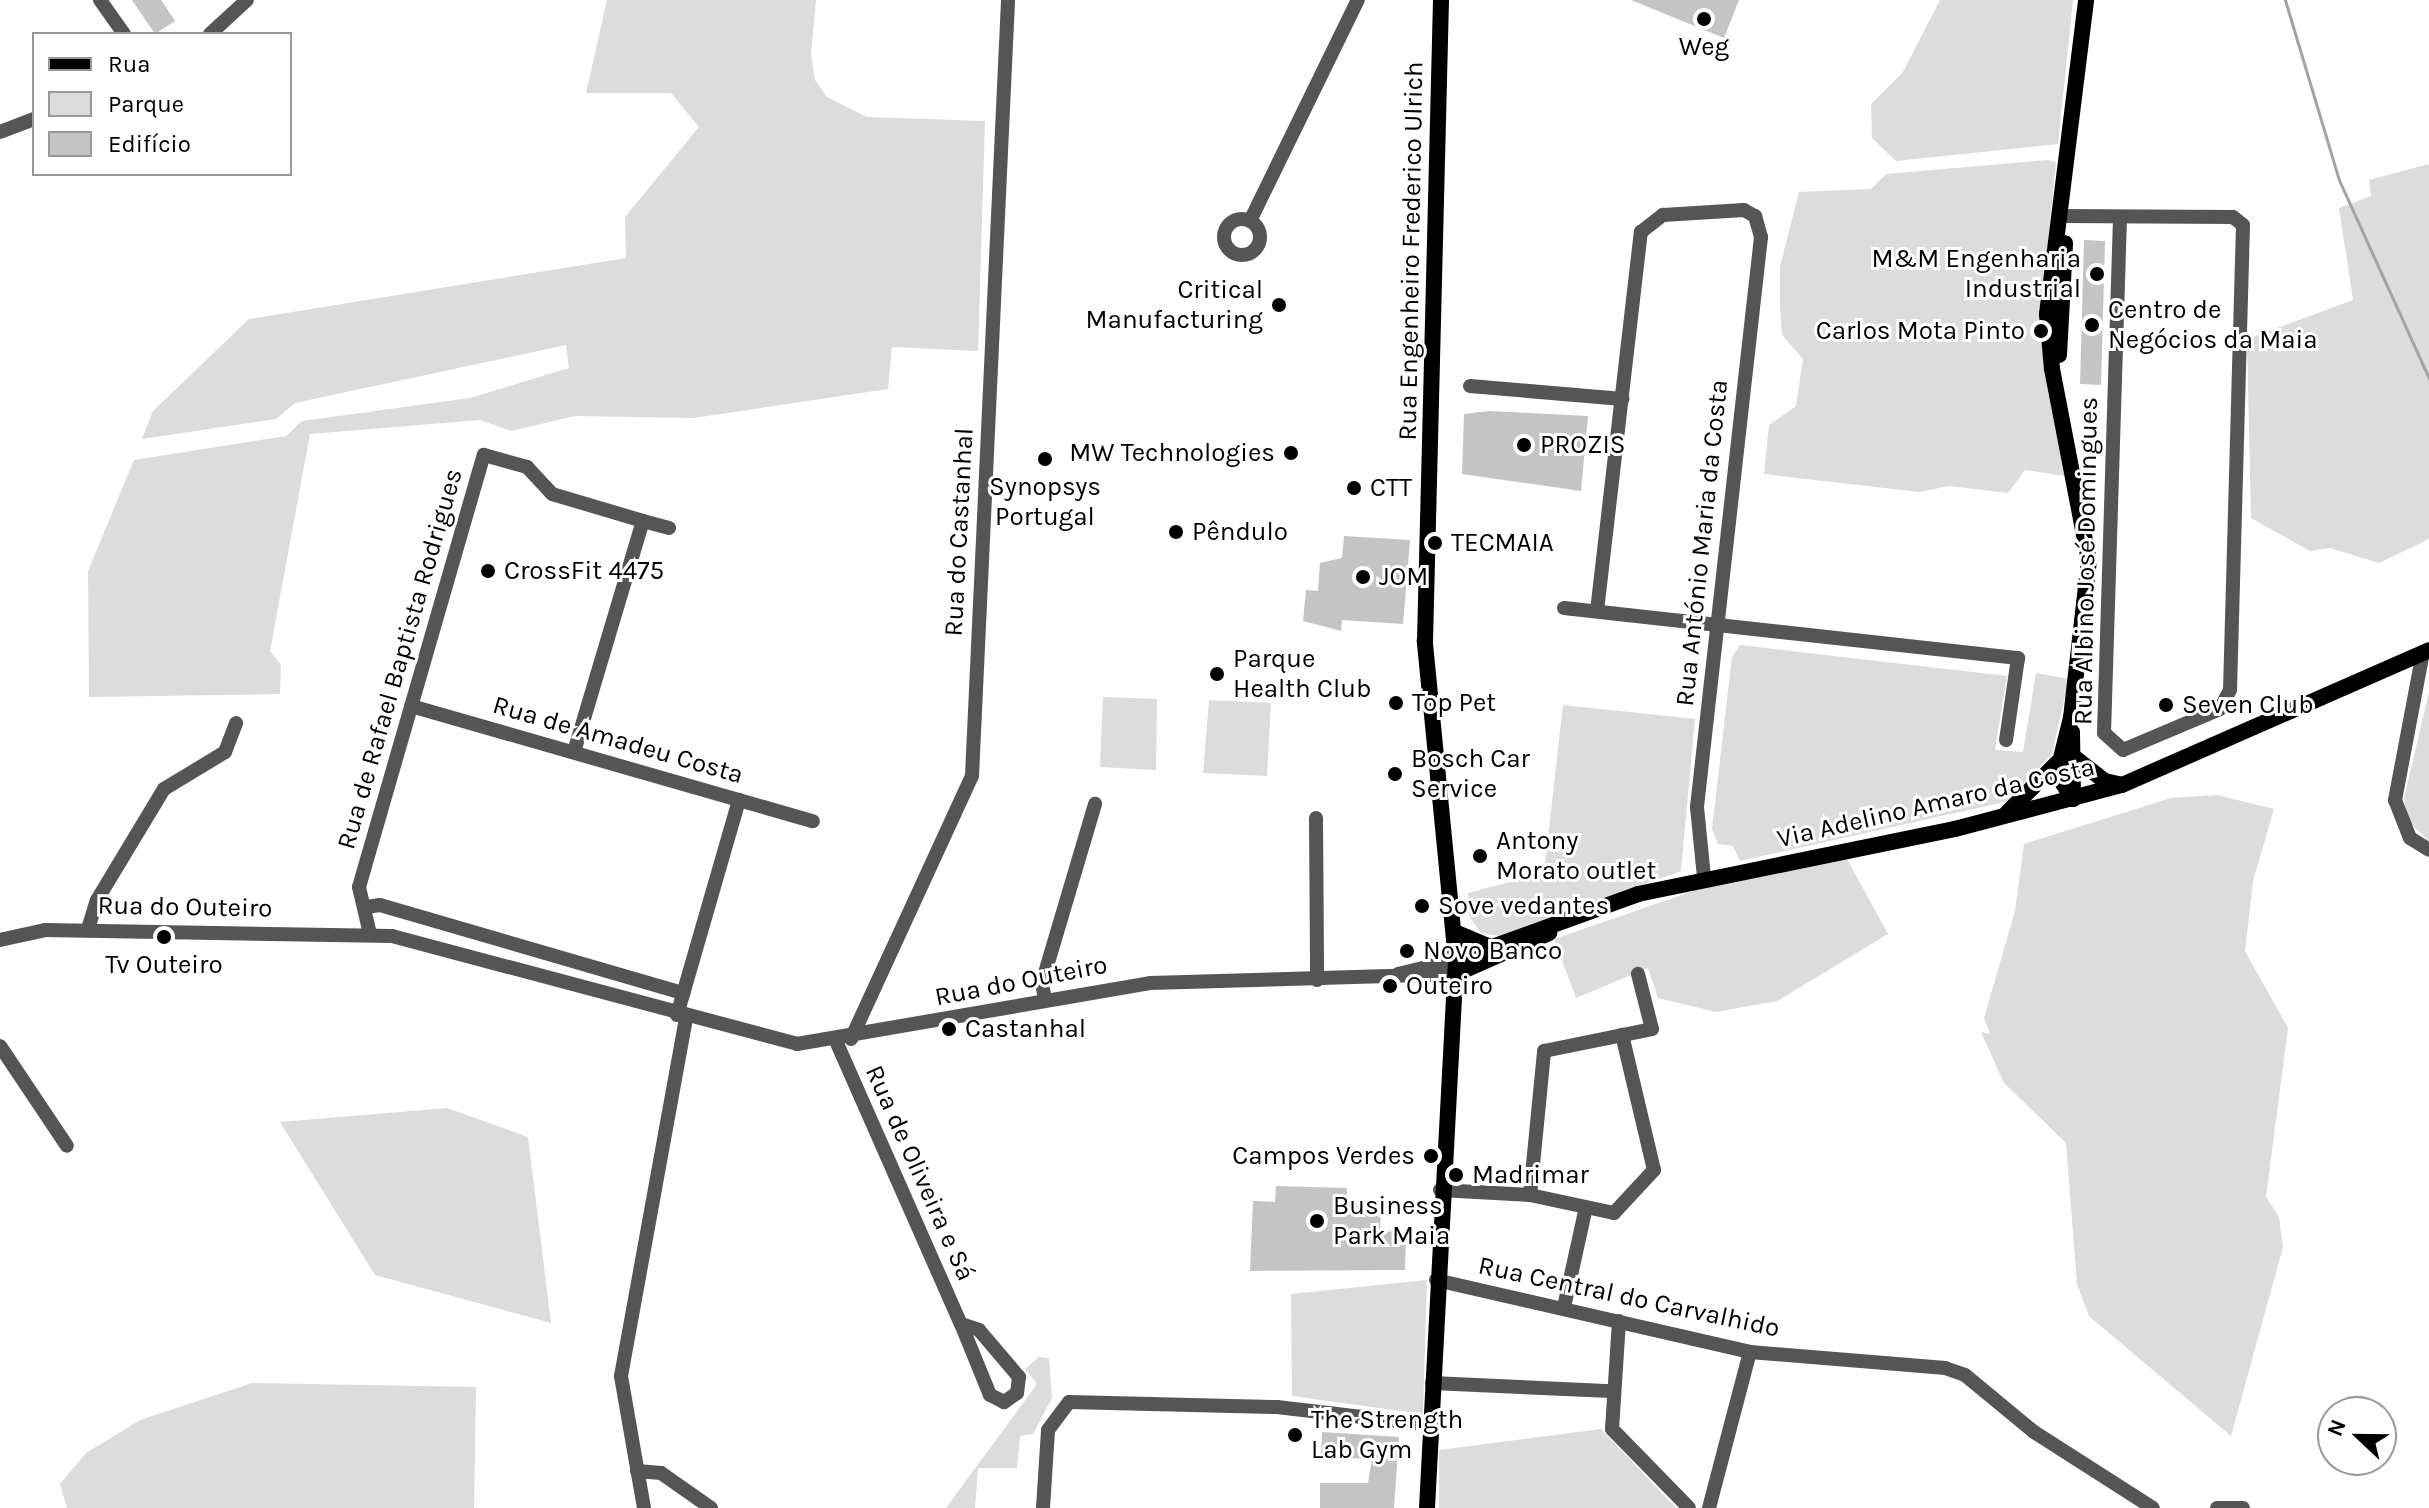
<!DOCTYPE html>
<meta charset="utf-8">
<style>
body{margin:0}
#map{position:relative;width:2429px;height:1508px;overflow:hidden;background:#fff;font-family:Karla,sans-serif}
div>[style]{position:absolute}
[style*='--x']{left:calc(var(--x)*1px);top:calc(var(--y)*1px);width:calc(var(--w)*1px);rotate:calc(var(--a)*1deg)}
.green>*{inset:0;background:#dcdcdc}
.stream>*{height:3px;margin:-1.5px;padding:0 1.5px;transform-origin:1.5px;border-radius:1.5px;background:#a3a3a3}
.building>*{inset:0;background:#c4c4c4}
.minor>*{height:14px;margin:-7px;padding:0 7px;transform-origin:7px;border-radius:7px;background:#555}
.minor>.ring{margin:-7px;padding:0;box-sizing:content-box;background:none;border:14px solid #555;border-radius:50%}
.major>*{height:16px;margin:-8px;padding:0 8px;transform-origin:8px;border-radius:8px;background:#000}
.dots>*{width:22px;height:22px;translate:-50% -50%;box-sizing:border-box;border:4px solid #fff;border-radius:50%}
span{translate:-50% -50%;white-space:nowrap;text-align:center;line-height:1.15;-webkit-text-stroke:6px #fff;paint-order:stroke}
.poi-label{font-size:26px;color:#000}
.right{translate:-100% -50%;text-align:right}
.left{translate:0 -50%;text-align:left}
.street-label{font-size:26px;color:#000}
.legend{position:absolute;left:32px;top:32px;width:260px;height:144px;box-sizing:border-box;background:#fff;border:2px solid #999;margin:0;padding:10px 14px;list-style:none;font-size:24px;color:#000}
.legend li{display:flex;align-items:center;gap:16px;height:40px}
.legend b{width:40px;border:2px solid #999}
.north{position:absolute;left:2317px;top:1396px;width:80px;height:80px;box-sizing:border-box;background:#fff;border:2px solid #999;border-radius:50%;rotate:292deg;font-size:22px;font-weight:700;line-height:32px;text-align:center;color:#000}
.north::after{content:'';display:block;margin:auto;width:28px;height:36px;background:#000;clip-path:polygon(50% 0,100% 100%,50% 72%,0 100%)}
</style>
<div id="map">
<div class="green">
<i style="clip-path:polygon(607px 0,816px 0,811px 53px,815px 80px,827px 97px,867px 117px,985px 121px,978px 351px,892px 347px,888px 389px,694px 418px,575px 416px,511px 431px,480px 420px,310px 434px,270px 651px,281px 665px,280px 694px,89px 697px,88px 571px,134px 460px,286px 436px,302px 421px,470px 398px,569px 368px,566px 345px,295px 403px,276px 419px,142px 439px,153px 411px,249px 319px,626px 258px,625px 217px,699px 127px,671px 93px,586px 93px)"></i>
<i style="clip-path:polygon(1940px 0,2073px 0,2058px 144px,1896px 161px,1872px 138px,1871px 104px,1903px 72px)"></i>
<i style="clip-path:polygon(2047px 160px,2056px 162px,2039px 332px,2066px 476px,2025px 470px,2008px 493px,1949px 486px,1919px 492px,1764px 474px,1769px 425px,1796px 406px,1803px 359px,1782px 335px,1780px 307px,1780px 266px,1799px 192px,1871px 189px,1886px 174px)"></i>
<i style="clip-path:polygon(2429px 164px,2429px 539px,2379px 563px,2330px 548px,2310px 551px,2251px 518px,2247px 339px,2353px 300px,2339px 208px,2371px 196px,2369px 180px)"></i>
<i style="clip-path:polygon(1740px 645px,2007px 676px,1995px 750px,2023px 752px,2036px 673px,2069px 679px,2052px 754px,2009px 801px,1740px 861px,1733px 846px,1718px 844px,1712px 829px,1732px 657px)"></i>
<i style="clip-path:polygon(2429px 692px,2429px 841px,2408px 821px,2404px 798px)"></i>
<i style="clip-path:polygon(1103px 697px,1157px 699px,1156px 770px,1100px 767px)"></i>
<i style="clip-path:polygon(1209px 700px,1271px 703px,1267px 776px,1203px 773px)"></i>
<i style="clip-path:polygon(1563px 705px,1695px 719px,1681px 871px,1499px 936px,1481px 933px,1469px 916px,1468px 893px,1544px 873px)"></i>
<i style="clip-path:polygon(2217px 795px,2274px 809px,2253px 881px,2245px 951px,2288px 1028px,2266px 1197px,2279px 1217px,2283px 1247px,2231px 1436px,2089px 1316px,2077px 1284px,2066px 1143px,2004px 1083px,1981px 1032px,1990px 1034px,1984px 1018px,2015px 911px,2024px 844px,2171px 798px)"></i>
<i style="clip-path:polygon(1847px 859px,1888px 934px,1777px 1001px,1716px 1012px,1658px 998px,1648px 968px,1576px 998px,1554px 939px,1702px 888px)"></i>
<i style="clip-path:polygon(447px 1108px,528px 1137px,551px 1323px,375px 1275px,280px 1122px)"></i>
<i style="clip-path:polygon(1427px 1280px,1423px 1414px,1292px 1396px,1291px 1294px)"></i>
<i style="clip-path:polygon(1039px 1357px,1049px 1358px,1052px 1398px,1033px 1434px,1020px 1436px,1017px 1468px,978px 1468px,975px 1508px,946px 1508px,1037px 1384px,1025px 1369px)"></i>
<i style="clip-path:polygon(252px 1383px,476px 1387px,474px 1508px,67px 1508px,60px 1484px,86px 1453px,140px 1420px)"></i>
<i style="clip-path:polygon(1601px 1429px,1676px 1508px,1439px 1508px,1439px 1450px)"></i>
</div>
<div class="stream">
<i style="--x:2285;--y:0;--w:188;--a:73.3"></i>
<i style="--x:2339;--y:180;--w:217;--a:65.6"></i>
</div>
<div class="building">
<i style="clip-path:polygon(132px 0,161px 0,175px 21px,155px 34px)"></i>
<i style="clip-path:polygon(1631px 0,1739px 0,1724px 38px)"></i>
<i style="clip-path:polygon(2084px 240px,2105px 241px,2101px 385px,2080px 384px)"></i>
<i style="clip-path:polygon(1489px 411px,1588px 416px,1581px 491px,1462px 474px,1464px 414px)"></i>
<i style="clip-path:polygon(1344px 536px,1410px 540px,1403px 624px,1342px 620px,1341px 631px,1303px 621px,1306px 590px,1318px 591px,1320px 563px,1342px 558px)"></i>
<i style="clip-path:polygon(1276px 1186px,1347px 1188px,1347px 1203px,1381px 1204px,1380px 1231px,1406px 1232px,1405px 1270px,1250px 1271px,1253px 1201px,1275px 1202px)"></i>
<i style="clip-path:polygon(1322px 1432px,1399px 1437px,1394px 1508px,1320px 1508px,1320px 1483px,1368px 1483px,1372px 1459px,1321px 1457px)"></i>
</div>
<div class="minor">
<i style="--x:100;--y:0;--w:42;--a:54.8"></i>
<i style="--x:210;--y:34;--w:50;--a:-42.6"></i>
<i style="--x:0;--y:132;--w:36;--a:-21"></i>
<i style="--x:2061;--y:216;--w:172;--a:0.3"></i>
<i style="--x:2233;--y:217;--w:13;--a:39"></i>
<i style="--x:2243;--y:225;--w:465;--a:91.6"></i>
<i style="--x:2230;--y:690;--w:21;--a:118"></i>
<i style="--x:2220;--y:709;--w:105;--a:157.1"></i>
<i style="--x:2123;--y:750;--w:25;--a:-138"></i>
<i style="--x:2104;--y:733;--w:515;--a:-88.22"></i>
<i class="ring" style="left:1224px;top:219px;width:22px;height:22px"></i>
<i style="--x:1250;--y:221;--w:246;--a:-64"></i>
<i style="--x:1470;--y:386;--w:153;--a:4.9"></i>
<i style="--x:1564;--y:608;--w:457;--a:6.3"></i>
<i style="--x:2018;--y:658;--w:83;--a:98.3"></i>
<i style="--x:1597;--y:611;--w:382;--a:-83.4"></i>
<i style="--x:1641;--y:232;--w:28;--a:-38"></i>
<i style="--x:1663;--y:215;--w:81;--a:-3.5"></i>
<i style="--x:1744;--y:210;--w:13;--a:29"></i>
<i style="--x:1755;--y:216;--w:22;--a:74"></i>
<i style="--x:1761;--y:237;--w:574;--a:96.41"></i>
<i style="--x:1697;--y:807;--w:70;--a:84.3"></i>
<i style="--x:2423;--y:652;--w:151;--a:100.7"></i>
<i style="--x:2395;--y:800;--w:41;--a:68.5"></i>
<i style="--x:2410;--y:838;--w:22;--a:32"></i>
<i style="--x:411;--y:706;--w:418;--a:16"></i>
<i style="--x:574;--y:752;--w:241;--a:-73.4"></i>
<i style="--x:643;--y:521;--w:27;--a:15"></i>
<i style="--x:1316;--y:818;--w:162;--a:89.6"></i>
<i style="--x:366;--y:907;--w:14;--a:-8"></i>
<i style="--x:380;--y:905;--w:316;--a:16.2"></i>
<i style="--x:88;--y:929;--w:30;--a:-73"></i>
<i style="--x:97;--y:900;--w:130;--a:-58.9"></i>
<i style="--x:164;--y:789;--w:71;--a:-31.2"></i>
<i style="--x:225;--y:752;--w:31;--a:-69"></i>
<i style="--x:370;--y:934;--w:48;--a:-103.2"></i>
<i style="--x:359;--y:887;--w:450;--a:-73.9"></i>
<i style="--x:484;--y:455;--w:45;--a:15.6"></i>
<i style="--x:527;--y:467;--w:37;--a:47"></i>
<i style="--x:552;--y:494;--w:95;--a:16.5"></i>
<i style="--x:0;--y:940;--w:46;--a:-12.5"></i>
<i style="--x:45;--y:930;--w:347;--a:1"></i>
<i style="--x:392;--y:936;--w:419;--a:14.9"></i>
<i style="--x:797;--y:1044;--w:358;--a:-9.8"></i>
<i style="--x:1150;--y:983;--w:306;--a:-1.7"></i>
<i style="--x:1398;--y:974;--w:60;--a:-13.6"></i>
<i style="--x:1045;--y:999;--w:16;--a:-101"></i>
<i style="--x:1042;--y:983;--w:187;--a:-73.5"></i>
<i style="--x:677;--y:1015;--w:224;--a:-73.9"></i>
<i style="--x:851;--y:1039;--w:289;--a:-65.3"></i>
<i style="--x:972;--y:776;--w:777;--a:-87.34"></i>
<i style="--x:836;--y:1041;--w:309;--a:66.2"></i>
<i style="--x:0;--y:1046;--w:120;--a:56.2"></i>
<i style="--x:1440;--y:1190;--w:90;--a:3.2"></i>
<i style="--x:1530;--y:1195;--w:86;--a:12.1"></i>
<i style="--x:1614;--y:1213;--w:59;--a:-47.1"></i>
<i style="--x:1654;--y:1170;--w:139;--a:-103.3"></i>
<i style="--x:1530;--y:1195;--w:145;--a:-84.4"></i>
<i style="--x:1544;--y:1051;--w:110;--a:-11.5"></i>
<i style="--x:1652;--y:1029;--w:57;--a:-104.3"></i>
<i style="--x:1436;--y:1280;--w:322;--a:12.9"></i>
<i style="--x:1750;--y:1352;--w:196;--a:4.7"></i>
<i style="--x:1945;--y:1368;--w:21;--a:19"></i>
<i style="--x:1965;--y:1375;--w:89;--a:39.6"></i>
<i style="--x:2034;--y:1432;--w:141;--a:32.6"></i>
<i style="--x:1564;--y:1307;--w:102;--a:-77.6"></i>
<i style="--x:1619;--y:1321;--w:108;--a:93.7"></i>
<i style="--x:1612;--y:1429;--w:110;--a:45.7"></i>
<i style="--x:961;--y:1324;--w:19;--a:18"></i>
<i style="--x:979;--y:1330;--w:62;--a:49.6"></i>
<i style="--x:1019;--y:1377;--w:16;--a:97"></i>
<i style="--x:1017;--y:1393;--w:16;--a:145"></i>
<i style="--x:1004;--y:1402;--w:16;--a:-153"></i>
<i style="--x:990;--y:1395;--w:77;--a:-112.2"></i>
<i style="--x:1432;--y:1383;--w:179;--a:2.6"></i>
<i style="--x:637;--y:1471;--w:24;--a:5"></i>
<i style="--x:661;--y:1473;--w:61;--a:35"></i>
<i style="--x:644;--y:1508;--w:134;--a:-99.9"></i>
<i style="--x:621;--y:1376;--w:365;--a:-79.7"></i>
<i style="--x:1043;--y:1508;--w:78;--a:-86.3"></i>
<i style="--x:1048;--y:1430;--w:35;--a:-53"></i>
<i style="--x:1069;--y:1402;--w:208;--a:1.4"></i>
<i style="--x:1277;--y:1407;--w:154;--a:6.7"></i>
<i style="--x:1709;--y:1508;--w:161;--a:-75.3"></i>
<i style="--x:2217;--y:1508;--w:26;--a:0"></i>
</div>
<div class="major">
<i style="--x:2059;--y:355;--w:112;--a:-86.9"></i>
<i style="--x:2072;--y:732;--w:67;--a:89.1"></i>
<i style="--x:2074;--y:757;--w:39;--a:38"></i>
<i style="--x:2105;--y:781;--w:17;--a:13"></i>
<i style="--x:2073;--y:799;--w:30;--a:-123"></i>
<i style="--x:2057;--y:774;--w:58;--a:-76"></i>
<i style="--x:2071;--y:718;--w:158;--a:-83.5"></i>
<i style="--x:2089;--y:561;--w:196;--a:-100.9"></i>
<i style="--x:2052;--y:369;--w:55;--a:-95.2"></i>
<i style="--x:2047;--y:314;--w:316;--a:-82.9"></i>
<i style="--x:2007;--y:813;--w:72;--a:-45"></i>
<i style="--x:1455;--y:932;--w:38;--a:23"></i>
<i style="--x:1456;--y:960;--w:194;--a:-19.9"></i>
<i style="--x:1638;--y:894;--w:324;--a:-11.6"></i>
<i style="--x:1955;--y:829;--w:173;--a:-14.8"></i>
<i style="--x:2122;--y:785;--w:335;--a:-23.7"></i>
<i style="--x:1456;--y:974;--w:102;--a:-23.8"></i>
<i style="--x:1427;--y:1508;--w:549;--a:-86.97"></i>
<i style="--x:1456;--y:960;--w:321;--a:-95.6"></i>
<i style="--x:1425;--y:641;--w:641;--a:-88.57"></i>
</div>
<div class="dots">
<i style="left:1704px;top:19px;background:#000"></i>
<i style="left:2097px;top:274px;background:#000"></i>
<i style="left:1279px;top:305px;background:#000"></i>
<i style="left:2092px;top:325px;background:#000"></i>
<i style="left:2041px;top:331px;background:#000"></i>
<i style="left:1524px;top:445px;background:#000"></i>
<i style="left:1291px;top:453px;background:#000"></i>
<i style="left:1045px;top:459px;background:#000"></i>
<i style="left:1354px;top:488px;background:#000"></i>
<i style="left:1176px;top:532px;background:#000"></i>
<i style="left:1435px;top:543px;background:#000"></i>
<i style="left:488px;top:571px;background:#000"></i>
<i style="left:1363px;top:577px;background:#000"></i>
<i style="left:1217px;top:674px;background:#000"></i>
<i style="left:1396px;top:703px;background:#000"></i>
<i style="left:2166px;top:705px;background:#000"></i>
<i style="left:1395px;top:774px;background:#000"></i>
<i style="left:1480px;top:856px;background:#000"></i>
<i style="left:1422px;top:906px;background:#000"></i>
<i style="left:164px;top:937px;background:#000"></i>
<i style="left:1407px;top:951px;background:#000"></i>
<i style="left:1390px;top:986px;background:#000"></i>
<i style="left:949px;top:1029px;background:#000"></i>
<i style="left:1431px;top:1156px;background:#000"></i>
<i style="left:1456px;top:1175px;background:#000"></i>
<i style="left:1317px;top:1221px;background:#000"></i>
<i style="left:1295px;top:1435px;background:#000"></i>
</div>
<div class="poi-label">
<span style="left:1704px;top:47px">Weg</span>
<span class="right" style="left:2081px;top:274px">M&amp;M Engenharia<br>Industrial</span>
<span class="right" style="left:1263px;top:305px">Critical<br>Manufacturing</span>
<span class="left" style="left:2108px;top:325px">Centro de<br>Negócios da Maia</span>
<span class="right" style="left:2025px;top:331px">Carlos Mota Pinto</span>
<span class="left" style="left:1540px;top:445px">PROZIS</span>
<span class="right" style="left:1275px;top:453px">MW Technologies</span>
<span style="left:1045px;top:502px">Synopsys<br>Portugal</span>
<span class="left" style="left:1370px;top:488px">CTT</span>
<span class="left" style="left:1192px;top:532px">Pêndulo</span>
<span class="left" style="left:1451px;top:543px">TECMAIA</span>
<span class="left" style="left:504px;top:571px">CrossFit 4475</span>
<span class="left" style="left:1379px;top:577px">JOM</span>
<span class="left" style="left:1233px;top:674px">Parque<br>Health Club</span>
<span class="left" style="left:1412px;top:703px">Top Pet</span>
<span class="left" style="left:2182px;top:705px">Seven Club</span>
<span class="left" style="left:1411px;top:774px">Bosch Car<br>Service</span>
<span class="left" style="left:1496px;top:856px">Antony<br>Morato outlet</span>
<span class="left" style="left:1438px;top:906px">Sove vedantes</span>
<span class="left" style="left:1423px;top:951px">Novo Banco</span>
<span style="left:164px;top:965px">Tv Outeiro</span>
<span class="left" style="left:1406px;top:986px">Outeiro</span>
<span class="left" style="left:965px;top:1029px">Castanhal</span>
<span class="right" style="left:1415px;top:1156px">Campos Verdes</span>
<span class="left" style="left:1472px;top:1175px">Madrimar</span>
<span class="left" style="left:1333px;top:1221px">Business<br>Park Maia</span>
<span class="left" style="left:1311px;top:1435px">The Strength<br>Lab Gym</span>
</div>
<div class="street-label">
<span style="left:1411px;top:251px;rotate:-89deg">Rua Engenheiro Frederico Ulrich</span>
<span style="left:959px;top:532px;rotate:-87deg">Rua do Castanhal</span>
<span style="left:1702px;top:543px;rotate:-84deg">Rua António Maria da Costa</span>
<span style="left:2086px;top:561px;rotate:-89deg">Rua Albino José Domingues</span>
<span style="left:400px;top:659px;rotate:-74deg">Rua de Rafael Baptista Rodrigues</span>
<span style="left:618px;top:740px;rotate:16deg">Rua de Amadeu Costa</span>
<span style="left:1936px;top:803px;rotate:-13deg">Via Adelino Amaro da Costa</span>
<span style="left:185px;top:907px;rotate:1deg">Rua do Outeiro</span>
<span style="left:1021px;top:981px;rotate:-11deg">Rua do Outeiro</span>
<span style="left:920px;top:1173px;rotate:66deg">Rua de Oliveira e Sá</span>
<span style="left:1629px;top:1297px;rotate:12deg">Rua Central do Carvalhido</span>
</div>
<ul class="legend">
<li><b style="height:10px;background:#000"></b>Rua</li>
<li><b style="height:22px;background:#dcdcdc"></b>Parque</li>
<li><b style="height:22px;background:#c4c4c4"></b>Edifício</li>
</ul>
<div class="north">N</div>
</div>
